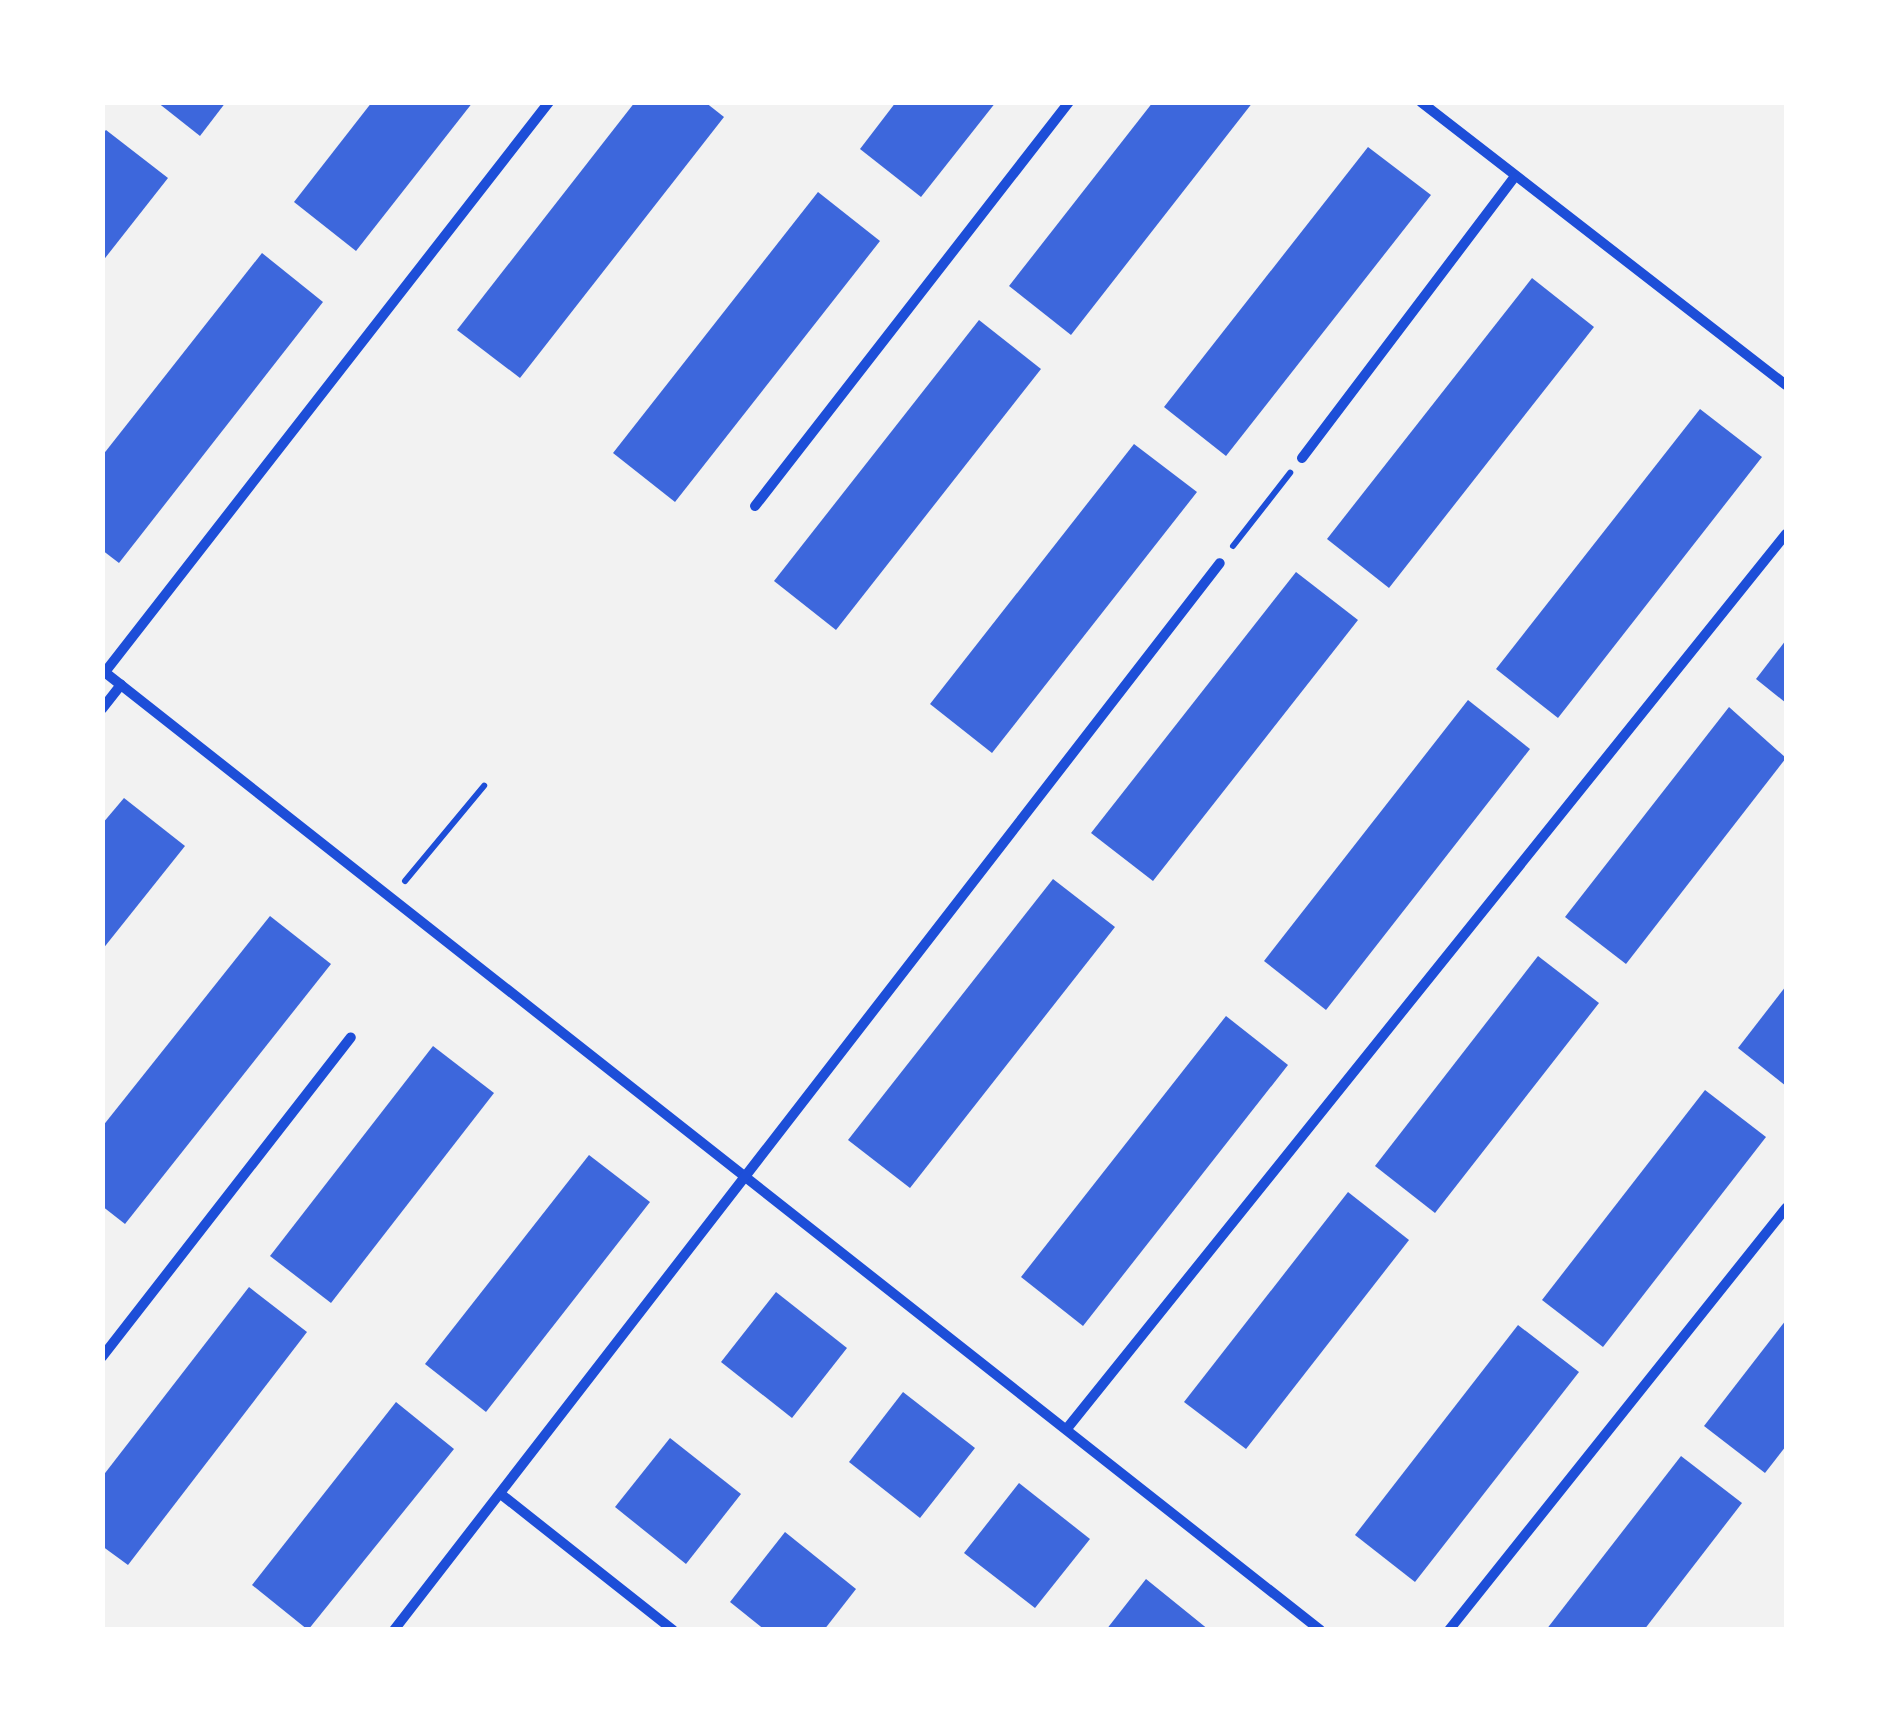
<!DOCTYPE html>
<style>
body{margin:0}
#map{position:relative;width:1889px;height:1732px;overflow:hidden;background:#f2f2f2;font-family:"IBM Plex Sans",sans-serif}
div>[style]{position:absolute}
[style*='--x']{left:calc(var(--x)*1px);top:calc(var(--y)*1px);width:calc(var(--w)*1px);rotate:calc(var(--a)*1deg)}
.building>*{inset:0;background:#3d67dc}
.path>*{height:6px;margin:-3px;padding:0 3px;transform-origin:3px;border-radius:3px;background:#1d4ed8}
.minor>*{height:10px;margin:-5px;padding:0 5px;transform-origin:5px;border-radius:5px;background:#1d4ed8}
span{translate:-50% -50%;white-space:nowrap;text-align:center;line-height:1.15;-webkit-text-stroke:9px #fff;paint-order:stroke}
.frame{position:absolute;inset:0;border:105px solid #fff;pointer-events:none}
</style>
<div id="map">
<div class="building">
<i style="clip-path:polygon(157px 102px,226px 102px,200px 136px)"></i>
<i style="clip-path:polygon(372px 102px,473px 102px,356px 251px,294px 202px)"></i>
<i style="clip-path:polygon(635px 102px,705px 102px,724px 117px,520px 378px,457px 330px)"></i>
<i style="clip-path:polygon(896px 102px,996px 102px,921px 197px,860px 149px)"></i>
<i style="clip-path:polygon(1153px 102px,1253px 102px,1071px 335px,1009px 286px)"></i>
<i style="clip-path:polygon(106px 130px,168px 178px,102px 262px,102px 134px)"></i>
<i style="clip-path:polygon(1368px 147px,1431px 195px,1226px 456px,1164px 407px)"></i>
<i style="clip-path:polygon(818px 192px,880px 241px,675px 502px,613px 453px)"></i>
<i style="clip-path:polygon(262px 253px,323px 302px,119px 563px,102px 550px,102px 456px)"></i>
<i style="clip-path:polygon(1532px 278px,1594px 327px,1389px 588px,1327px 539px)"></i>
<i style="clip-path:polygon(979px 320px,1041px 369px,836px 630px,774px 581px)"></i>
<i style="clip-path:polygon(1700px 409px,1762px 457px,1558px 718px,1496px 669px)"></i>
<i style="clip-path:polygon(1134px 444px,1197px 492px,992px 753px,930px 704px)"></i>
<i style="clip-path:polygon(1296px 572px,1358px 620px,1153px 881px,1091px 833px)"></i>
<i style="clip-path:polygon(1786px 640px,1786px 703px,1756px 679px)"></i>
<i style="clip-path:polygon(1468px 700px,1530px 749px,1326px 1010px,1264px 961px)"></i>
<i style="clip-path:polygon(1729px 707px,1786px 758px,1626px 964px,1565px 917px)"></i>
<i style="clip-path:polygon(124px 798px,185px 846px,102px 950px,102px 824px)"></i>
<i style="clip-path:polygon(1053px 879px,1115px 927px,910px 1188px,848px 1140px)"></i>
<i style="clip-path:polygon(270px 916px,331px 964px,125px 1224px,102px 1206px,102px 1127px)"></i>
<i style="clip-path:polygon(1538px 956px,1599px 1003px,1435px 1213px,1375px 1166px)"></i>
<i style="clip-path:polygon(1786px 986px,1786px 1086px,1738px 1048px)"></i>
<i style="clip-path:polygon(1226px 1016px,1288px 1065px,1083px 1326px,1021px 1277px)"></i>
<i style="clip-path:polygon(433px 1046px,494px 1093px,331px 1303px,270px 1256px)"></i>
<i style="clip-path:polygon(1705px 1090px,1766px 1137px,1603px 1347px,1542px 1300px)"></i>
<i style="clip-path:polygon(589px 1155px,650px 1202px,486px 1412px,425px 1364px)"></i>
<i style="clip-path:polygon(1348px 1192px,1409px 1240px,1246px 1449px,1184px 1402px)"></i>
<i style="clip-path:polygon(249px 1287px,307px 1332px,128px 1565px,102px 1546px,102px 1477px)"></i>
<i style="clip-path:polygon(776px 1292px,847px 1348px,792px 1418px,721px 1362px)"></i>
<i style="clip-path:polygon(1786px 1320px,1786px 1446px,1765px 1473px,1704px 1426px)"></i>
<i style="clip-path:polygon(1518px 1325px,1579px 1372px,1415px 1582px,1355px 1535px)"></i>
<i style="clip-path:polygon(903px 1392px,975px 1448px,920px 1518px,849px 1462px)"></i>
<i style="clip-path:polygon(396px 1402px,454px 1449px,308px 1630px,252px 1585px)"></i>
<i style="clip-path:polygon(670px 1438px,741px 1494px,686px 1564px,615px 1507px)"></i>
<i style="clip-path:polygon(1681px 1456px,1742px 1503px,1644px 1630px,1546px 1630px)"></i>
<i style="clip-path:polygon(1019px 1483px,1090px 1539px,1035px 1608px,964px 1553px)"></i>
<i style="clip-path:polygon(785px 1532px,856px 1589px,824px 1630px,765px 1630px,730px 1602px)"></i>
<i style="clip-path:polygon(1146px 1579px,1209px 1630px,1106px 1630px)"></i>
</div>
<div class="path">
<i style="--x:1233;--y:546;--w:93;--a:-52"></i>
<i style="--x:405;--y:881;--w:124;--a:-50.3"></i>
</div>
<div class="minor">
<i style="--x:1421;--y:102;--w:462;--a:37.8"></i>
<i style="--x:1302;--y:458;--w:351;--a:-52.9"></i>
<i style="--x:755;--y:506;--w:512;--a:-52.14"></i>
<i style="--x:102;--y:670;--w:1551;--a:38.24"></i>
<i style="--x:105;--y:672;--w:723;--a:-52.08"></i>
<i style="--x:102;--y:709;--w:31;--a:-52"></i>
<i style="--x:102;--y:1357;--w:405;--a:-52.1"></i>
<i style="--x:1069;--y:1426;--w:1144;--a:-51.21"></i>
<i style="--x:502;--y:1495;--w:218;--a:38.3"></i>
<i style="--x:394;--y:1630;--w:1349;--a:-52.26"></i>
<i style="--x:1449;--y:1630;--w:540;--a:-51.39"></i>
</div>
<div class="frame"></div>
</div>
